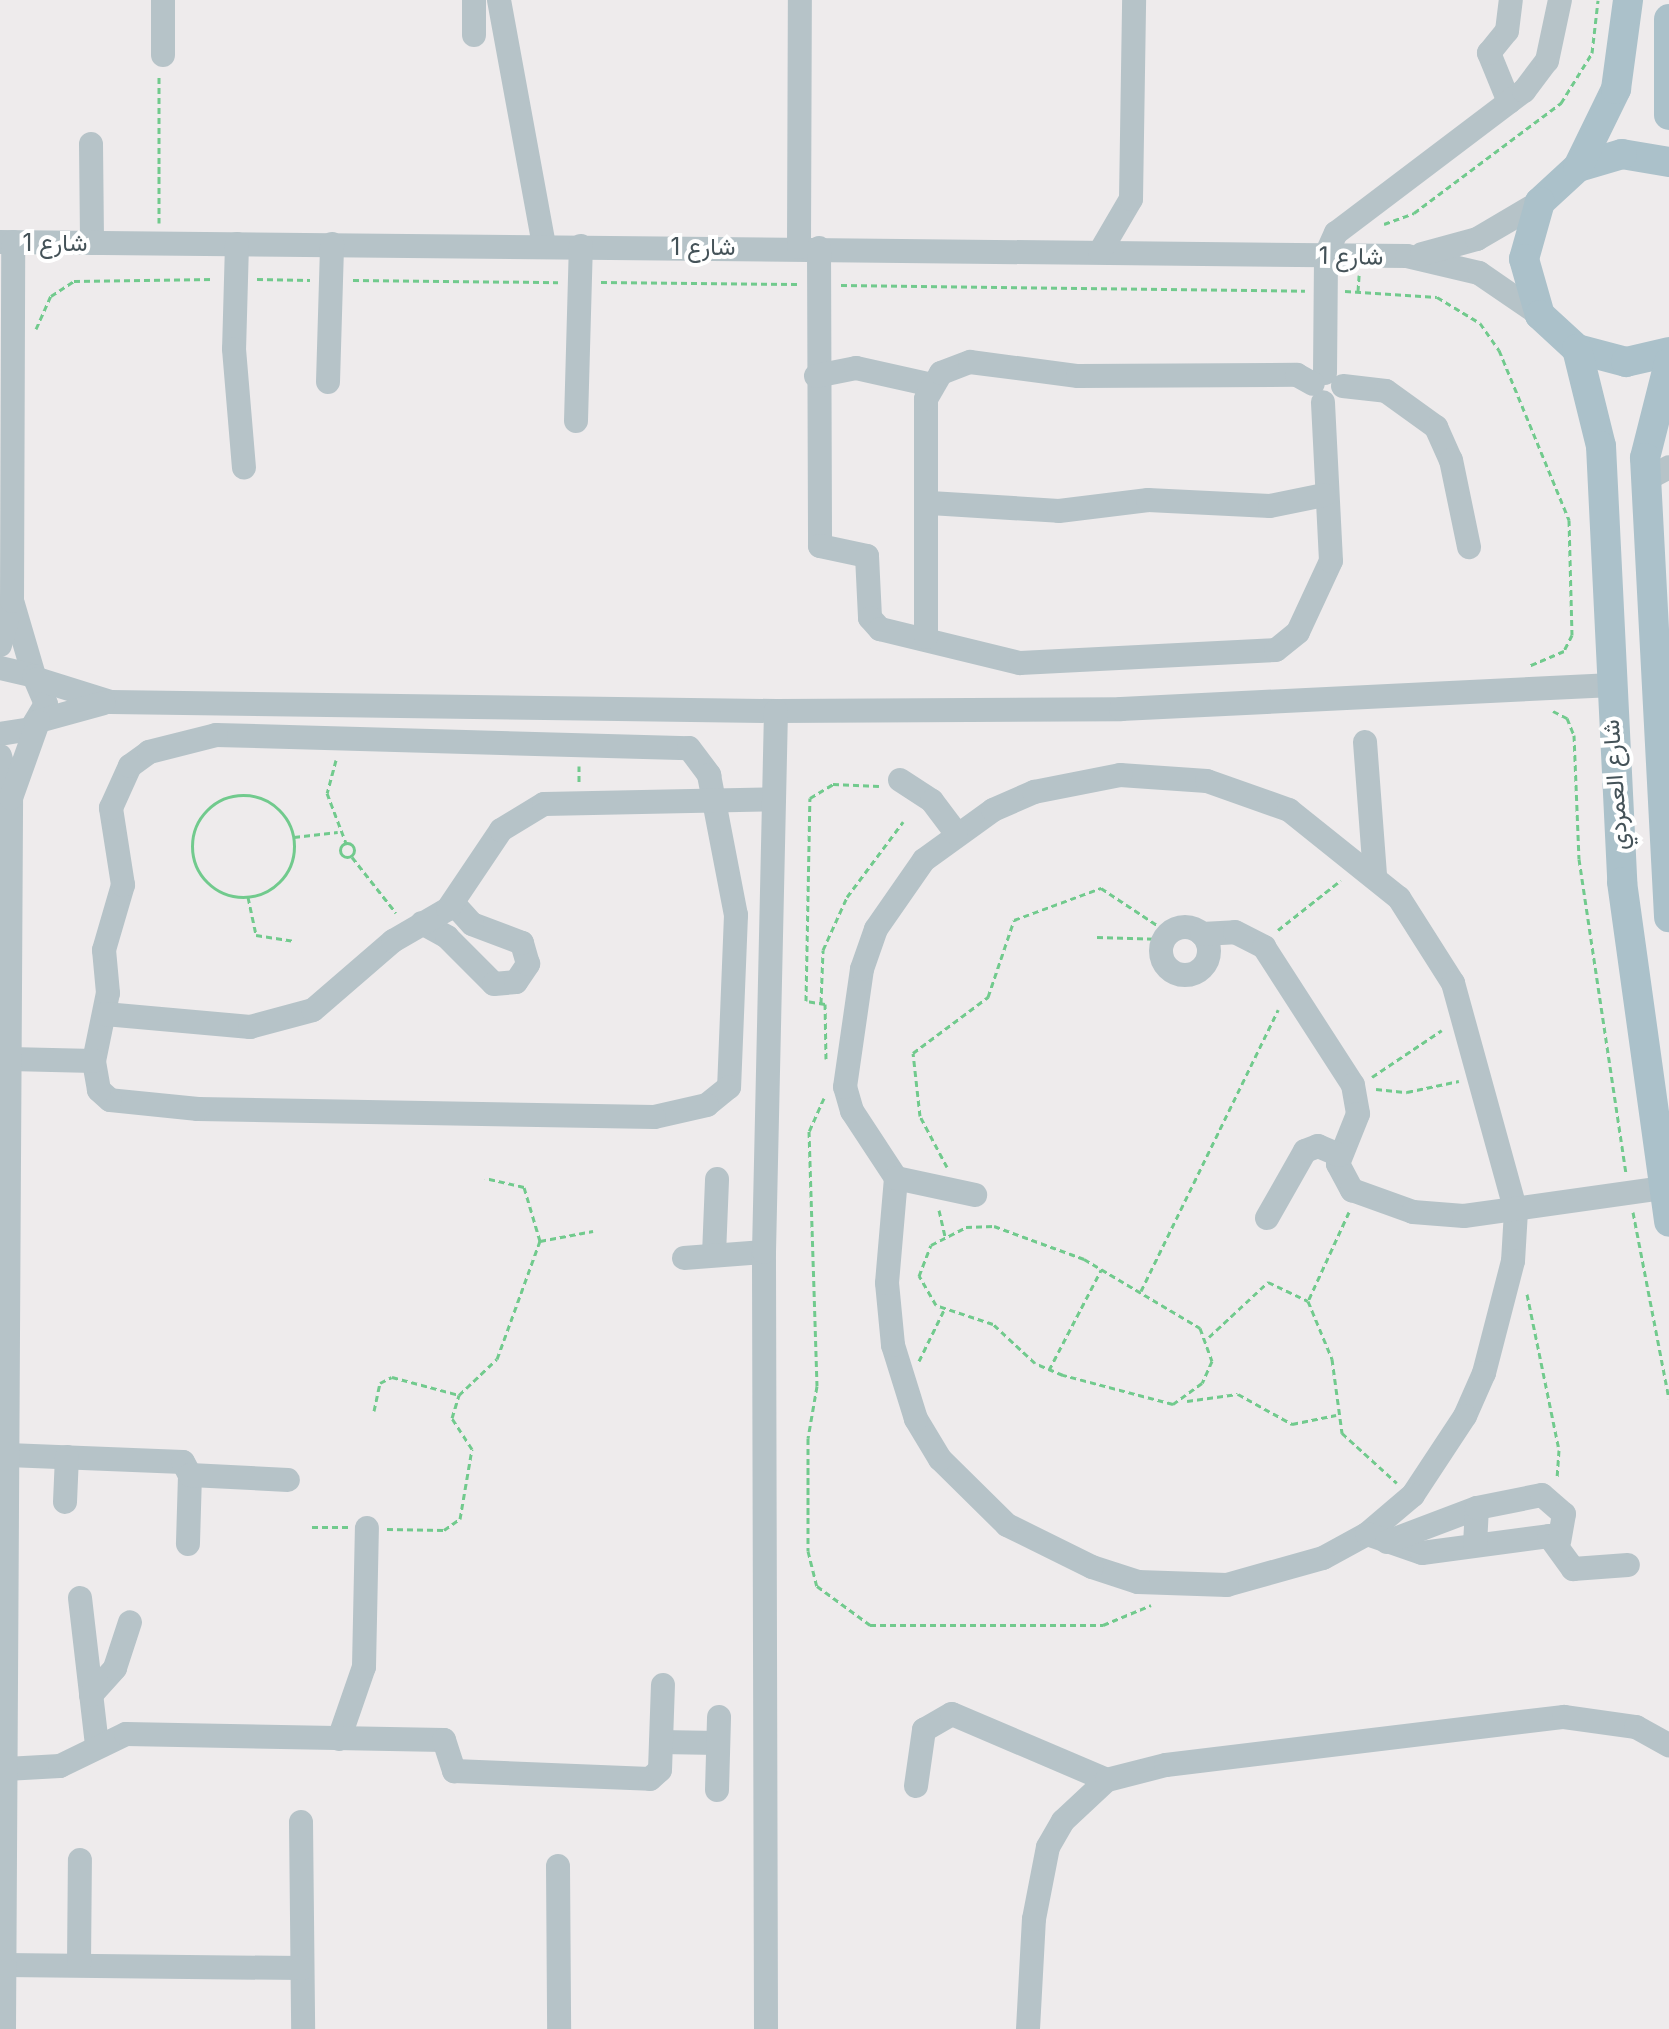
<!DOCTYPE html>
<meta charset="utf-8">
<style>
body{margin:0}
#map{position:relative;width:1669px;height:2029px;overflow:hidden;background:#eeebec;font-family:Inter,Vazirmatn,sans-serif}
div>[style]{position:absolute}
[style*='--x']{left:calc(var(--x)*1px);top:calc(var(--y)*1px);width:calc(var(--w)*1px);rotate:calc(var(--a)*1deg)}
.path>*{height:3px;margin-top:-1.5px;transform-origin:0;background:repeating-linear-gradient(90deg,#71ca8d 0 6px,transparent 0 10px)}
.path>.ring{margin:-1.5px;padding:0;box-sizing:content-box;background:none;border:3px solid #71ca8d;border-radius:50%}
.minor>*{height:24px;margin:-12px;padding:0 12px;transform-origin:12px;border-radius:12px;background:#b6c3c8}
.minor>.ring{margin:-12px;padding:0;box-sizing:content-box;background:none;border:24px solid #b6c3c8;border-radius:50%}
.major>*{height:30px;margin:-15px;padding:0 15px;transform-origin:15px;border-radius:15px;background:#abc1ca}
span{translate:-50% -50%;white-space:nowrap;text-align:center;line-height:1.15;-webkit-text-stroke:8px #fff;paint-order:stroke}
.street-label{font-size:24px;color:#445258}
</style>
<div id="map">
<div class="path">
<i style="--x:159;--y:223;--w:149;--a:-90"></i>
<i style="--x:1384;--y:224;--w:32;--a:-20"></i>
<i style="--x:1414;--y:213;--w:184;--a:-36.8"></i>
<i style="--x:1561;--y:103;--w:59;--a:-58.2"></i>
<i style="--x:1592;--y:53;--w:53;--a:-83.5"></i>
<i style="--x:257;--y:279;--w:53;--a:1.1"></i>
<i style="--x:353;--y:280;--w:205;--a:0.6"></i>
<i style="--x:601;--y:282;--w:197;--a:0.6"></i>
<i style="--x:841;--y:285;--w:464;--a:0.7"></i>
<i style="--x:1345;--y:291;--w:92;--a:3.7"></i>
<i style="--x:1437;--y:297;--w:50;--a:31.2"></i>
<i style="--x:1480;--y:323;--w:33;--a:55"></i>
<i style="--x:1499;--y:350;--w:184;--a:67.6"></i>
<i style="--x:1569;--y:520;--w:115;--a:88.5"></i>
<i style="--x:1572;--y:635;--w:18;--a:117"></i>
<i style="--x:1564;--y:651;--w:38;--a:157"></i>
<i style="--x:1358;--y:291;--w:16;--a:-86"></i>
<i style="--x:36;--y:329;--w:36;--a:-66"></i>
<i style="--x:51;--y:296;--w:27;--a:-33"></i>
<i style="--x:74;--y:281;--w:140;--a:-0.8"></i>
<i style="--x:1553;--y:711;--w:16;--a:27"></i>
<i style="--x:1567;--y:718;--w:18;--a:68"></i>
<i style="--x:1574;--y:735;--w:124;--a:87.7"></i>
<i style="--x:1579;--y:859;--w:317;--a:81.5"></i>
<i style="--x:336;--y:760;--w:34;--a:105"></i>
<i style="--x:327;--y:793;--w:53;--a:69.2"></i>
<i style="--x:579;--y:782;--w:16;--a:-90"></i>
<i class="ring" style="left:192px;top:795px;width:99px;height:99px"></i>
<i style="--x:294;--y:837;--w:44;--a:-6.5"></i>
<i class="ring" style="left:340px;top:843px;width:11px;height:11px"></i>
<i style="--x:352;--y:857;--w:71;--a:51.8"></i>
<i style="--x:248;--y:897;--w:39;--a:78"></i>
<i style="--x:256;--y:935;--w:39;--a:9"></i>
<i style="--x:1278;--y:930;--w:80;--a:-38.4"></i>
<i style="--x:1097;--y:937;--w:67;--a:1.7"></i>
<i style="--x:821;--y:1003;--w:53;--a:-87.8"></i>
<i style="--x:823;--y:950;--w:58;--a:-65.6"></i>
<i style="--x:847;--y:897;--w:94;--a:-53.3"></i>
<i style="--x:826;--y:1059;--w:55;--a:-91"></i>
<i style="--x:825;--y:1004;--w:19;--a:-171"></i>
<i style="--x:806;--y:1001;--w:203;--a:-88.9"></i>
<i style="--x:810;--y:798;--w:27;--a:-31"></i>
<i style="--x:833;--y:784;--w:46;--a:2.5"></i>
<i style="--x:1372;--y:1077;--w:84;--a:-33.9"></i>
<i style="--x:1376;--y:1089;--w:31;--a:6"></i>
<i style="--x:1407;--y:1092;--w:53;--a:-11.9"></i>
<i style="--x:824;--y:1098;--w:36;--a:114"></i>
<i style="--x:809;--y:1131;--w:255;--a:88.2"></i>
<i style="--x:817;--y:1386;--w:53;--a:99.8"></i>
<i style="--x:808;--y:1438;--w:113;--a:90"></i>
<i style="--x:808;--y:1551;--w:36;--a:76"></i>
<i style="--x:817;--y:1586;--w:66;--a:36.3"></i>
<i style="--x:870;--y:1625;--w:233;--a:0"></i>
<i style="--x:1103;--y:1625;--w:52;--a:-22.6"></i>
<i style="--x:947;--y:1167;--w:58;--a:-117.9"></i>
<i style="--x:920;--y:1116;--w:63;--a:-96.3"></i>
<i style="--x:913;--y:1053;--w:94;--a:-36.7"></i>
<i style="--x:988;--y:997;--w:81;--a:-71.3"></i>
<i style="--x:1014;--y:920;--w:93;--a:-20.2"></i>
<i style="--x:1101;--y:888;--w:82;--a:33.5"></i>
<i style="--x:939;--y:1210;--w:27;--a:77"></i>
<i style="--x:1349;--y:1212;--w:98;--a:114.7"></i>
<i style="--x:1308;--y:1301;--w:63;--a:67.5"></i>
<i style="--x:1332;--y:1359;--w:75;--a:82.3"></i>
<i style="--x:1342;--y:1433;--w:74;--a:42.3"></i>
<i style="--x:1633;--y:1212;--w:190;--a:79.1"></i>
<i style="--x:994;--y:1226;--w:96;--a:20.1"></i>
<i style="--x:1084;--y:1259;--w:135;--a:30.7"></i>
<i style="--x:1200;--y:1328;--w:35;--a:70"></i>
<i style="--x:1212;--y:1361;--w:24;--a:114"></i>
<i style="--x:1202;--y:1383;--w:36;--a:144"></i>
<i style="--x:1173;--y:1404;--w:114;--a:-165.2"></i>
<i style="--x:1063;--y:1375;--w:30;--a:-157"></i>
<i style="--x:1035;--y:1363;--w:57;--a:-137.1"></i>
<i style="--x:993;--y:1324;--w:60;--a:-161.6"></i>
<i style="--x:936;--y:1305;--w:34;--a:-120"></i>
<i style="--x:919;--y:1276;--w:33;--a:-69"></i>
<i style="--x:931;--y:1245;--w:39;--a:-27"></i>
<i style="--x:966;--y:1227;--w:28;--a:-2"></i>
<i style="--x:540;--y:1241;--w:54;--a:-10.7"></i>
<i style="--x:1141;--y:1291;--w:313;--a:-64"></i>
<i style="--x:1527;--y:1294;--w:159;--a:78.4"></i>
<i style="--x:1559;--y:1450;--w:29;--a:94"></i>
<i style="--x:1209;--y:1337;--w:81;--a:-43"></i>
<i style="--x:1268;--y:1282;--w:44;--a:25.4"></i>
<i style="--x:919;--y:1361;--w:59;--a:-63.9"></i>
<i style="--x:1049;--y:1370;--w:113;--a:-62.5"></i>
<i style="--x:1187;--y:1401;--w:51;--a:-7.8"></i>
<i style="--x:1238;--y:1394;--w:62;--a:29.1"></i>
<i style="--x:1292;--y:1424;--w:45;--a:-11.6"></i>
<i style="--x:374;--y:1411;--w:29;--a:-78"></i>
<i style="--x:380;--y:1383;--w:13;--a:-27"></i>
<i style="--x:392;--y:1377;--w:69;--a:15"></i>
<i style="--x:312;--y:1527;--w:36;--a:0"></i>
<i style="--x:387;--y:1529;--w:57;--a:1"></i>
<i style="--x:444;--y:1530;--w:19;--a:-35"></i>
<i style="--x:460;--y:1519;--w:71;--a:-80.3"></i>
<i style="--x:472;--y:1449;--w:37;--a:-123"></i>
<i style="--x:452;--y:1418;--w:24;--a:-73"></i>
<i style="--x:459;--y:1395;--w:52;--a:-43.5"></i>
<i style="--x:497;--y:1359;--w:126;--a:-70"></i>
<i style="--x:540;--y:1241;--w:56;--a:-106.5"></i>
<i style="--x:524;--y:1187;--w:40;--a:-167"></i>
</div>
<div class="minor">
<i style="--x:499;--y:0;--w:250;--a:79.6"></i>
<i style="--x:474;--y:35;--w:35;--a:-90"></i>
<i style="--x:163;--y:55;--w:55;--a:-90"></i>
<i style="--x:1509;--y:102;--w:53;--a:-112.2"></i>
<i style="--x:1489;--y:53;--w:28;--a:-51"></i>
<i style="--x:1507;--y:31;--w:31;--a:-83"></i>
<i style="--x:91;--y:144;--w:99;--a:89.4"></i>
<i style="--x:0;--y:242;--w:1407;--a:0.57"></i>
<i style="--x:1407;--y:256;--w:74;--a:13.3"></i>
<i style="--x:1479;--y:273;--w:74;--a:34.5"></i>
<i style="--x:237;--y:244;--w:105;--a:91.6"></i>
<i style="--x:234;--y:349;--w:119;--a:85.2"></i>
<i style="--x:799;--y:247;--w:247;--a:-89.8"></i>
<i style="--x:819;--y:248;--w:298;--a:89.8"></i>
<i style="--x:820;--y:546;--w:48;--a:12"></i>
<i style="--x:867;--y:556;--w:62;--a:87.2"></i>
<i style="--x:870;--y:618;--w:15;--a:48"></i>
<i style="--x:880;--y:629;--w:144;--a:13.7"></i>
<i style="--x:1020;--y:663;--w:256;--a:-2.9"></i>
<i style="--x:1276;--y:650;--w:28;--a:-39"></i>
<i style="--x:1298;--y:632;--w:78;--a:-65.1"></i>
<i style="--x:1331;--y:561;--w:159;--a:-92.9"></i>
<i style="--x:1100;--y:252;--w:61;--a:-59.7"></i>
<i style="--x:1131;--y:199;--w:199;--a:-89.1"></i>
<i style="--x:1422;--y:254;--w:57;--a:-15.3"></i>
<i style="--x:1477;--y:239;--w:73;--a:-30.4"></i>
<i style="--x:1325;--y:373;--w:118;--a:-89.5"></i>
<i style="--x:1326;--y:255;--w:24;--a:-66"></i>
<i style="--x:1336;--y:233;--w:236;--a:-37.1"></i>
<i style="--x:1524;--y:91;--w:38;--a:-53"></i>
<i style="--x:1547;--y:61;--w:62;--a:-78"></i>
<i style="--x:816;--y:376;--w:41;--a:-11.3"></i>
<i style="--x:856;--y:368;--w:78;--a:12.6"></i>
<i style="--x:328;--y:382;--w:138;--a:-88.3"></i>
<i style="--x:1343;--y:386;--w:43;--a:6.6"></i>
<i style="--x:1386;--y:391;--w:62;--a:35.8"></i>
<i style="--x:1436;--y:427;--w:36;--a:66"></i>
<i style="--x:1451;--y:460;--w:89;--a:78.3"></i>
<i style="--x:576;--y:421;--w:175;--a:-88.4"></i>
<i style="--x:1645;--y:480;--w:27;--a:-28"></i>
<i style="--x:930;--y:503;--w:129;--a:3.5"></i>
<i style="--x:1059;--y:511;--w:90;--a:-7"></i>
<i style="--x:1148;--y:500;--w:122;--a:2.8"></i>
<i style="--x:1270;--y:506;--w:55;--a:-11.5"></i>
<i style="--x:13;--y:604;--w:75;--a:73.7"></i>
<i style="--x:926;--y:637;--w:238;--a:-90"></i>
<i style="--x:926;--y:399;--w:30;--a:-60"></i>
<i style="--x:941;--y:373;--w:31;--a:-21"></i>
<i style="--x:970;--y:362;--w:109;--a:7.4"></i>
<i style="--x:1078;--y:376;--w:219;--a:-0.3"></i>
<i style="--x:1297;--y:375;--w:18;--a:29"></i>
<i style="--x:0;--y:645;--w:46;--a:-74.7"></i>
<i style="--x:12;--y:601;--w:359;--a:-89.8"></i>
<i style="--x:0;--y:668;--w:35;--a:13"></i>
<i style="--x:34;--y:676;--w:30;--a:67"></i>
<i style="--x:46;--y:704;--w:29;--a:121"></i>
<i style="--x:31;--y:729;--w:31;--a:171"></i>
<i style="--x:37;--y:679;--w:77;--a:17.3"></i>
<i style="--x:111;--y:702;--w:665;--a:0.78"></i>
<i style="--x:776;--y:711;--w:345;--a:-0.3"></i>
<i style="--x:1121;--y:709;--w:487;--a:-2.8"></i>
<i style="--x:39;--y:721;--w:67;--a:-15.5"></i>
<i style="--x:216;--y:735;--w:473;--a:1.6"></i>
<i style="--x:689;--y:748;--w:34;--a:53"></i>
<i style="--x:709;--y:775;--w:143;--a:79.1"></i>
<i style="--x:736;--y:915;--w:172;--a:92.3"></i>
<i style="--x:729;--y:1087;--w:28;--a:141"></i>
<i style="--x:707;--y:1105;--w:54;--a:167.2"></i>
<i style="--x:654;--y:1117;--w:456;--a:-179"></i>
<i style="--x:198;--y:1109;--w:88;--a:-174.2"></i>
<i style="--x:110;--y:1100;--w:15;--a:-138"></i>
<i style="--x:99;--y:1090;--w:29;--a:-100"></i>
<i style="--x:94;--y:1061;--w:69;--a:-78.4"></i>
<i style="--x:108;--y:993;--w:43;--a:-95.3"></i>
<i style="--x:104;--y:950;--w:68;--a:-73.7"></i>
<i style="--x:123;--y:885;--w:78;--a:-98.9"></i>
<i style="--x:111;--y:808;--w:46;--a:-65.7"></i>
<i style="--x:130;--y:766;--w:24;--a:-36"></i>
<i style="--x:149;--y:752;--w:69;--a:-14.2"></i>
<i style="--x:1365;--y:742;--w:132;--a:85.7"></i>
<i style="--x:0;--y:756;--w:41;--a:74.6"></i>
<i style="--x:1120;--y:775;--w:87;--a:3.9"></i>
<i style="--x:1207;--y:781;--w:87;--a:19.5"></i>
<i style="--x:1289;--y:810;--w:141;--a:38.7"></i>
<i style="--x:1399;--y:898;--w:101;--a:57.6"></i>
<i style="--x:1453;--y:983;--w:237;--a:74.6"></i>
<i style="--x:1516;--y:1211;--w:50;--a:93.4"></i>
<i style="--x:1513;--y:1261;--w:116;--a:104.5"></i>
<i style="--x:1484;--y:1373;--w:47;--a:113.8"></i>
<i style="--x:1465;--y:1416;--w:95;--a:123.4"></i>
<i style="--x:1413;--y:1495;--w:60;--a:139.7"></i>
<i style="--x:1367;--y:1534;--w:50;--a:151.4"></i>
<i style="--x:1323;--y:1558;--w:100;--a:164.3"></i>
<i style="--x:1227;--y:1585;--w:89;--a:-178.1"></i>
<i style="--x:1138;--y:1582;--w:48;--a:-161.9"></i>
<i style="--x:1092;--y:1567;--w:95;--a:-153.7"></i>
<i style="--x:1007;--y:1525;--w:94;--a:-135.4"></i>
<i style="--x:940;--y:1459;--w:47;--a:-121"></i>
<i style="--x:916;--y:1419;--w:77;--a:-107.3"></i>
<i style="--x:893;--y:1345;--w:62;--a:-95.5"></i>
<i style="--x:887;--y:1283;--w:105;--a:-85.1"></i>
<i style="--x:896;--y:1178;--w:80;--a:-123.3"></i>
<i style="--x:852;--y:1111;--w:25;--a:-106"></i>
<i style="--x:845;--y:1087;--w:119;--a:-81.8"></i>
<i style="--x:862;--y:969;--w:42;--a:-70.7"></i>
<i style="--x:876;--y:929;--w:84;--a:-55.2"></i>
<i style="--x:924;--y:860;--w:85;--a:-35.9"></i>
<i style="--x:993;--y:810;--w:45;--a:-23.7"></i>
<i style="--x:1034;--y:792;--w:88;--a:-11.2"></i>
<i style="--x:900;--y:780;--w:38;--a:33"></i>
<i style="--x:932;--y:801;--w:40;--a:53"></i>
<i style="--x:422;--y:923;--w:29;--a:29"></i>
<i style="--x:447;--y:937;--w:66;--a:45"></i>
<i style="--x:494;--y:984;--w:22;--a:-5"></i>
<i style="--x:516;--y:982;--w:22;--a:-56"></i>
<i style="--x:528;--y:964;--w:22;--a:-106"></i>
<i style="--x:522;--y:943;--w:53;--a:-159.2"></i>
<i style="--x:472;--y:924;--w:28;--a:-132"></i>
<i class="ring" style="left:1161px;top:927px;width:24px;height:24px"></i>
<i style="--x:1202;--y:934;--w:33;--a:-3"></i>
<i style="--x:1235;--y:932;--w:33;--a:27"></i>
<i style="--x:1264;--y:947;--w:164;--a:57.2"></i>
<i style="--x:1353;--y:1085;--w:29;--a:80"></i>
<i style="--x:1358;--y:1114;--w:54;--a:111.8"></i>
<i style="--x:1338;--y:1164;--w:30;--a:62"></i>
<i style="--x:1352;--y:1190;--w:65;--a:19.8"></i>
<i style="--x:1413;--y:1212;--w:51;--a:4.5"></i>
<i style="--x:1464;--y:1216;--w:200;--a:-8"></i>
<i style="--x:105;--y:1014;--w:146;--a:5.1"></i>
<i style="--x:250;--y:1027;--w:65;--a:-15.1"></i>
<i style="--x:313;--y:1010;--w:106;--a:-40.8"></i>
<i style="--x:393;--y:941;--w:64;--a:-30.2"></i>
<i style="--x:448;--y:909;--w:95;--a:-56.1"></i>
<i style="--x:501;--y:830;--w:50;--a:-31.2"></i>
<i style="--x:544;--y:804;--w:230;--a:-1.2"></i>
<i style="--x:10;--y:1059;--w:84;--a:1.4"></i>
<i style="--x:896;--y:1178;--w:81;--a:12.1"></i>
<i style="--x:1267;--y:1218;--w:77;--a:-60.4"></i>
<i style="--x:1305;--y:1151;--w:14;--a:-21"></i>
<i style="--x:1318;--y:1146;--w:23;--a:23"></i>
<i style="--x:714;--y:1255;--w:76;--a:-87.7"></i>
<i style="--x:684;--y:1258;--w:80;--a:-4.3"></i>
<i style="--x:8;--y:1455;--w:175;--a:2.3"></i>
<i style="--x:183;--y:1462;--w:15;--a:62"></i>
<i style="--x:190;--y:1475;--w:69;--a:91.7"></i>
<i style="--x:190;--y:1475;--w:98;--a:2.9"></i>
<i style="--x:65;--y:1502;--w:45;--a:-87.5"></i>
<i style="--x:1367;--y:1534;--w:58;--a:19.1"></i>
<i style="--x:1422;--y:1553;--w:128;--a:-7.6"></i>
<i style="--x:1549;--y:1536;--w:41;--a:54"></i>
<i style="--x:1573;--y:1569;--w:55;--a:-4.2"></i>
<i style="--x:1387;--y:1542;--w:96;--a:-20.7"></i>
<i style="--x:1475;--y:1545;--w:37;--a:-87"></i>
<i style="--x:1477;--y:1508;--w:66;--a:-11.3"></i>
<i style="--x:1542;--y:1495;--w:29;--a:41"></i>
<i style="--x:1564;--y:1514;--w:27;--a:100"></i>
<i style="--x:80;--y:1598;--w:148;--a:83.4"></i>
<i style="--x:91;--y:1695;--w:36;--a:-48"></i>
<i style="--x:115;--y:1668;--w:48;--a:-71.9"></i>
<i style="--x:339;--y:1739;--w:76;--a:-70.9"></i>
<i style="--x:364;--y:1667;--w:139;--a:-88.8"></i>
<i style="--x:661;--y:1742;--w:57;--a:1"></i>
<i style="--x:6;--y:1769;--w:54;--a:-3.2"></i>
<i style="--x:60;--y:1766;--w:73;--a:-25.9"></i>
<i style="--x:126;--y:1734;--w:318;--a:1.1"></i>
<i style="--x:444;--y:1740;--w:33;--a:72"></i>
<i style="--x:454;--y:1771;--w:196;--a:2.3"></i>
<i style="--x:650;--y:1779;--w:13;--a:-42"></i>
<i style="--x:660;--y:1770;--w:85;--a:-88"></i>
<i style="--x:916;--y:1786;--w:57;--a:-81.9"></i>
<i style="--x:924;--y:1730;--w:32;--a:-30"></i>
<i style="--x:952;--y:1714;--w:168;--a:23.1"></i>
<i style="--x:717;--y:1790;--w:73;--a:-88.4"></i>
<i style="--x:301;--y:1822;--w:207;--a:89.4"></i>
<i style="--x:558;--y:1866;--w:163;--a:89.6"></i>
<i style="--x:5;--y:1965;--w:297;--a:0.6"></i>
<i style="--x:79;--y:1965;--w:105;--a:-89.5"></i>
<i style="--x:4;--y:2029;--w:1231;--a:-89.67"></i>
<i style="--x:11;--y:798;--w:81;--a:-70.4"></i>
<i style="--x:766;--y:2029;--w:777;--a:-90.15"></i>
<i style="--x:764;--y:1252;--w:541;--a:-88.73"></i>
<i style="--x:1028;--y:2029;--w:110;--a:-86.9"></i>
<i style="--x:1034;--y:1919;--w:73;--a:-79"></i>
<i style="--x:1048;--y:1847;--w:30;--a:-60"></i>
<i style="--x:1063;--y:1821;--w:60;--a:-43"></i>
<i style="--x:1107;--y:1780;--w:61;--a:-14.3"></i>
<i style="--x:1166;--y:1765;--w:401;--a:-6.9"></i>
<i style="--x:1564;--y:1717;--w:73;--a:7.9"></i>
<i style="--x:1636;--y:1727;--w:38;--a:29"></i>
</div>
<div class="major">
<i style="--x:1669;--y:19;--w:96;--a:90"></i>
<i style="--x:1669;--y:162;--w:48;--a:-170.3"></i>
<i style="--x:1622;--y:154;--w:46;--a:163.5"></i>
<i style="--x:1578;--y:167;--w:52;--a:137.4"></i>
<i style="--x:1540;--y:202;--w:59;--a:105.7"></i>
<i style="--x:1524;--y:259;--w:58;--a:74.1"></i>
<i style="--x:1540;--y:315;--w:50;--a:42.6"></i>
<i style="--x:1577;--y:349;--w:51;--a:14.9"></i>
<i style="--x:1626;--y:362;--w:44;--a:-13.1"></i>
<i style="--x:1578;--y:167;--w:87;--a:-64"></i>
<i style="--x:1616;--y:89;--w:90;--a:-82.3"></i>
<i style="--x:1577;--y:349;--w:100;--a:76.1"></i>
<i style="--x:1601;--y:446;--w:437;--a:87.2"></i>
<i style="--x:1622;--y:882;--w:343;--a:82.1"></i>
<i style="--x:1669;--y:363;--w:98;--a:104.2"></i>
<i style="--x:1645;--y:458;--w:460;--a:87"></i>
</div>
<div class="street-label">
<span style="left:55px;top:243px">شارع 1</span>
<span style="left:703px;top:247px">شارع 1</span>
<span style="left:1351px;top:256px;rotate:1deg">شارع 1</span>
<span style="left:1615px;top:785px;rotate:-94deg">شارع العمردي</span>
</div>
</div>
